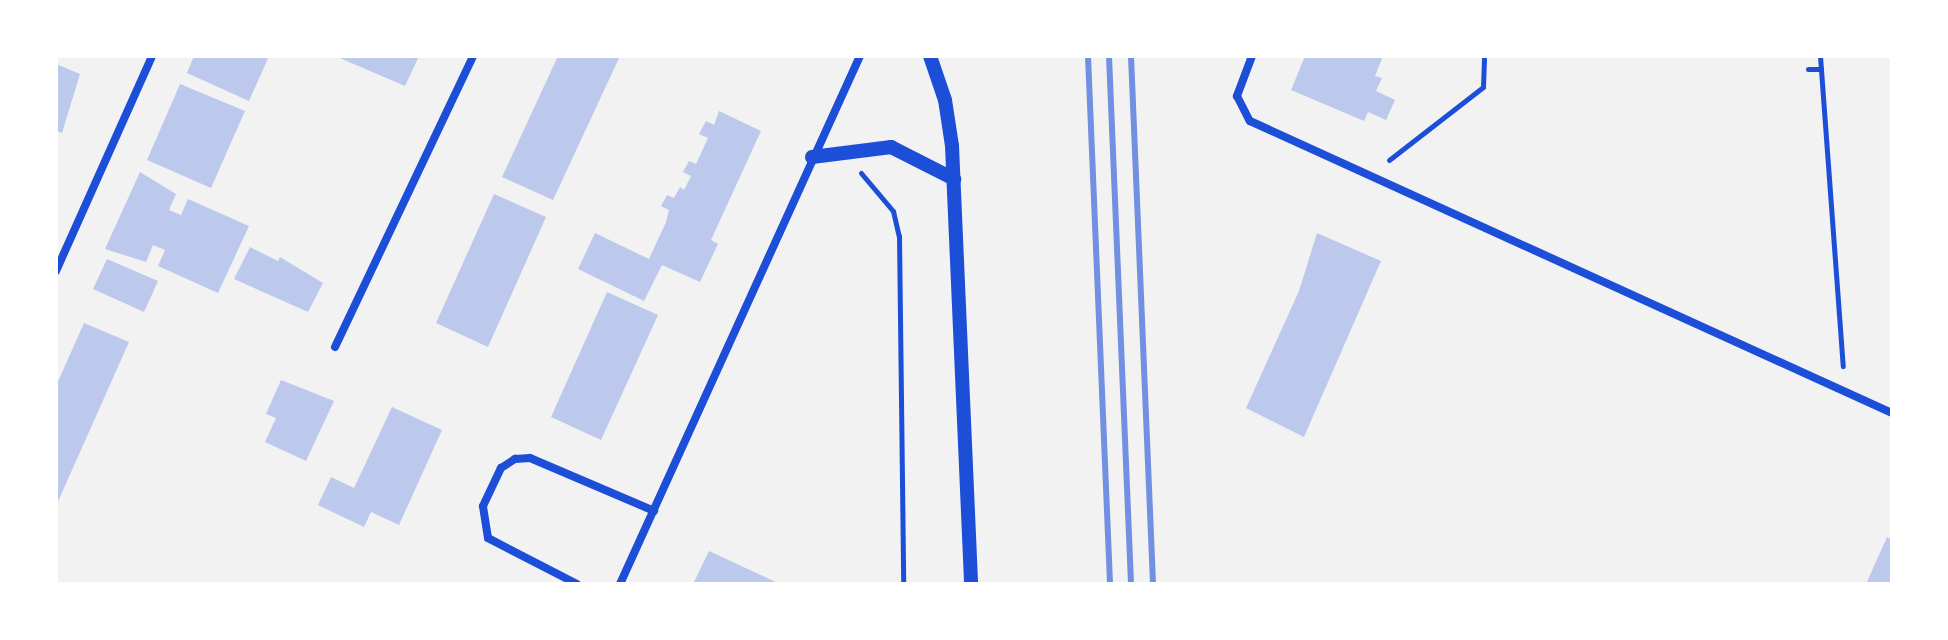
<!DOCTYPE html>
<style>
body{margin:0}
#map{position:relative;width:1948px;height:640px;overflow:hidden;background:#f2f2f2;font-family:Poppins,sans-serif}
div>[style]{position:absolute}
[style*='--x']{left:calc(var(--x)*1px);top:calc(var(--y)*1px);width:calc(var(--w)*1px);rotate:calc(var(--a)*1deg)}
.building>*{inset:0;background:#bdc9ec}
.path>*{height:5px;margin:-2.5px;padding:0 2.5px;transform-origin:2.5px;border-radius:2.5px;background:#1d4ed8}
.minor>*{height:8px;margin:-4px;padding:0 4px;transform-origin:4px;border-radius:4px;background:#1d4ed8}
.tertiary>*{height:14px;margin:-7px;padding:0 7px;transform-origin:7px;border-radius:7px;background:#1d4ed8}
.rail>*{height:6px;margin:-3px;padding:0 3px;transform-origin:3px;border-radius:3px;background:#7290e2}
span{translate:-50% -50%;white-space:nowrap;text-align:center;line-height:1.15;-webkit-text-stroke:8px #fff;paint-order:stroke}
.frame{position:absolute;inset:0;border:58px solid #fff;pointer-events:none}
</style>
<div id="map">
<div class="building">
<i style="clip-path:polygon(194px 56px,269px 56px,249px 101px,187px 73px)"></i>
<i style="clip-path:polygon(335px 56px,419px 56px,405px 86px)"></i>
<i style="clip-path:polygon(558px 56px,620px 56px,553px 200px,502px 177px)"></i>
<i style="clip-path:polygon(1305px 56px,1383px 56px,1375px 76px,1382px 78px,1376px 91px,1395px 100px,1386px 120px,1368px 112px,1364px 121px,1291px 90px)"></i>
<i style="clip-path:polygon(56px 64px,80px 74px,62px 133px,56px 131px)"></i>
<i style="clip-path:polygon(180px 84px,245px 111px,211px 188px,147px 160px)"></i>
<i style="clip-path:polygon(719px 111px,761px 131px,711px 240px,718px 244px,700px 282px,662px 265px,644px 301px,578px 269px,595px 233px,649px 259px,666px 222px,669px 210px,661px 206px,667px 195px,674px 198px,680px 187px,684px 190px,691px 176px,683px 172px,689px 161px,696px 164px,708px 138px,699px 134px,706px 121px,714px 125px)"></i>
<i style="clip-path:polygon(140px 172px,176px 194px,169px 210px,181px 215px,188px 199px,249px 226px,218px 293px,158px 266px,165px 250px,153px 245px,146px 262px,105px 249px)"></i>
<i style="clip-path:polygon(494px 194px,546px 217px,488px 347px,436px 323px)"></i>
<i style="clip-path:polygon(1317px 233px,1381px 261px,1304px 437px,1246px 408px,1299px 291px)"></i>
<i style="clip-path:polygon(250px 247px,278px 261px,280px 257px,323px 283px,308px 312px,234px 279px)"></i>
<i style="clip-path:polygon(107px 259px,158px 281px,144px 312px,93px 289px)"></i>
<i style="clip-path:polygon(607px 292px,658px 315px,601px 440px,551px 417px)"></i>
<i style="clip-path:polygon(84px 323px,129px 342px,56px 506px,56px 386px)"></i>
<i style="clip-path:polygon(281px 380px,334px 401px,306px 461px,265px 442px,276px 418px,266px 414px)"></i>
<i style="clip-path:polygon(392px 407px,442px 430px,399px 525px,371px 512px,364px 527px,318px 505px,331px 477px,354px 488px)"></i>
<i style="clip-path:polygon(1887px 537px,1892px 540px,1892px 584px,1866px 584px)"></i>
<i style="clip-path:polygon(709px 551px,780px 584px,693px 584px)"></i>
</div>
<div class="path">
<i style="--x:1820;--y:56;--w:311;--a:85.8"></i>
<i style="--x:1808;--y:69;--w:13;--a:0"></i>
<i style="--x:1389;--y:160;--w:119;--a:-37.8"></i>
<i style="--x:1483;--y:87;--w:31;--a:-88"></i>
<i style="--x:861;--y:173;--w:50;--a:49.9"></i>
<i style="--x:893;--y:211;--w:26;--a:77"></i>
<i style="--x:899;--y:236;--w:348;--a:89.3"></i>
</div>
<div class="minor">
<i style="--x:1252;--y:56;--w:43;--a:110.6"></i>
<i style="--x:1237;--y:96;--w:28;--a:63"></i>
<i style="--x:1250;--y:121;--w:705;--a:24.46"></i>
<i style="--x:56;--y:271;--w:235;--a:-65.9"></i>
<i style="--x:335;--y:347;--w:322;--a:-64.6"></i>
<i style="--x:577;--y:584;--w:100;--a:-152.7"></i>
<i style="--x:488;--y:538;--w:32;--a:-99"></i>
<i style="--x:483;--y:506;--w:42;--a:-64.7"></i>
<i style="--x:501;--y:468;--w:17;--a:-33"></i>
<i style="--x:515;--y:459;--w:15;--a:-4"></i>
<i style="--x:530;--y:458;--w:135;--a:23.1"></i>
<i style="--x:620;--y:584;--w:580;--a:-65.56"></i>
</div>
<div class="tertiary">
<i style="--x:930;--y:56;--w:46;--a:71.2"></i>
<i style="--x:945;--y:100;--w:47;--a:81.3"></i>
<i style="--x:952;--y:146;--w:438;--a:87.5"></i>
<i style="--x:812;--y:157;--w:80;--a:-7.2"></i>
<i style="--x:891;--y:147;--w:71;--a:26.9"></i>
</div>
<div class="rail">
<i style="--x:1088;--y:56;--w:528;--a:87.61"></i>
<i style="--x:1109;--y:56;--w:528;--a:87.61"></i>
<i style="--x:1131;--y:56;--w:528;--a:87.61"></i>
</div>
<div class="frame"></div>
</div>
